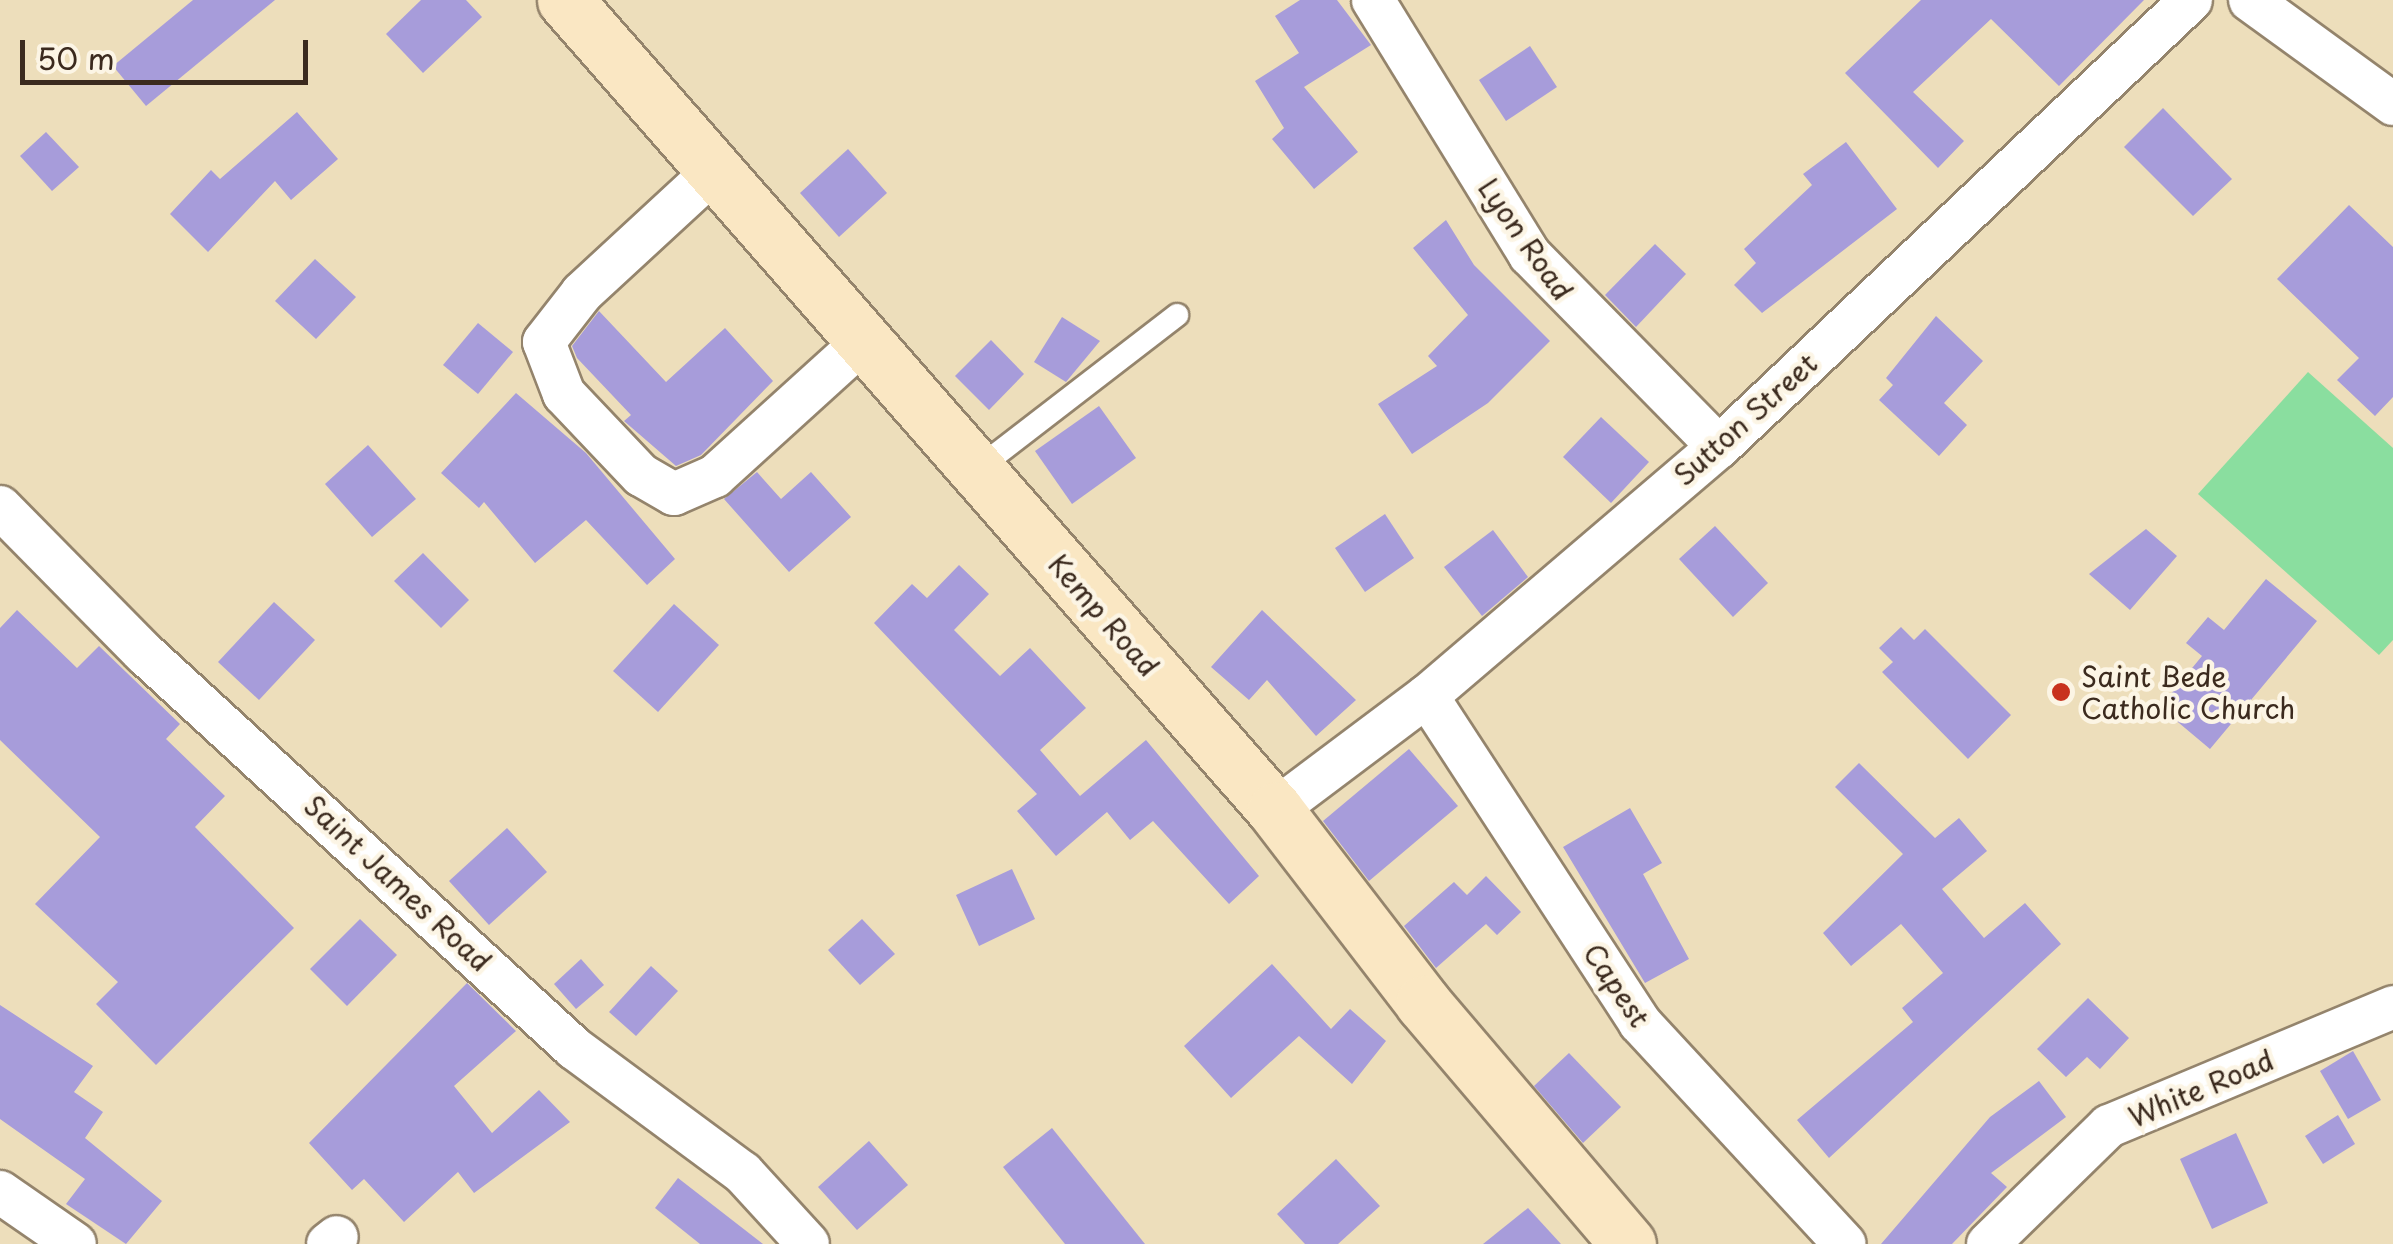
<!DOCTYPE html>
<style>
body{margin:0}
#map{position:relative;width:2393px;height:1244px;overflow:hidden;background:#eddebb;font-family:"Playpen Sans",sans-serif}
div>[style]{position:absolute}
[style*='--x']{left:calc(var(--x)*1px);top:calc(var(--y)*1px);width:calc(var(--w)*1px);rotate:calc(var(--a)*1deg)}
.green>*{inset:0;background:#8ade9f}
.building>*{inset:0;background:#a79cda}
.roads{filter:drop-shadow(2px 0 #94846c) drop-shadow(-2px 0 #94846c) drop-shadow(0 2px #94846c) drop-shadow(0 -2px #94846c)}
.lane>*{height:22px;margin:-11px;padding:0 11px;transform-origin:11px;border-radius:11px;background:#fff}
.street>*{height:42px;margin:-21px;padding:0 21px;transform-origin:21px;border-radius:21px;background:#fff}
.secondary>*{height:55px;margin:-27.5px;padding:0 27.5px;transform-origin:27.5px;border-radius:27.5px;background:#fae7c3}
.dots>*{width:28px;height:28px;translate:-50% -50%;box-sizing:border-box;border:5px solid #fcf5e5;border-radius:50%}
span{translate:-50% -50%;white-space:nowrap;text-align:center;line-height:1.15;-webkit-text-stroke:9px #fcf5e5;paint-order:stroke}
.street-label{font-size:28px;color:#3b2a1e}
.poi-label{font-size:28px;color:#3b2a1e}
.left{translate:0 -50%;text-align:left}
.scale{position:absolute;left:20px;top:40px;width:288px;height:45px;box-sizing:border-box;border:5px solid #3b2a1e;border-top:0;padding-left:12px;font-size:30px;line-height:35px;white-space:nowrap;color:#3b2a1e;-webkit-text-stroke:8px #fcf5e5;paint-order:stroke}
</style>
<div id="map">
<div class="green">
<i style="clip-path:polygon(2308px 372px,2393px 448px,2393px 640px,2379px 655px,2198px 494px)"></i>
</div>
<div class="building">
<i style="clip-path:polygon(193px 0,275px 0,146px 106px,113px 66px)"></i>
<i style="clip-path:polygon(421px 0,466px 0,482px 17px,423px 73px,386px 34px)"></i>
<i style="clip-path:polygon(1300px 0,1337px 0,1371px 45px,1304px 87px,1358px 152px,1314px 189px,1272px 139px,1284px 128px,1255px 81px,1299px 53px,1275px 16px)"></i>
<i style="clip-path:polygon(1921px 0,2144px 0,2059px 86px,1991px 19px,1913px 92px,1964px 141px,1938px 168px,1845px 73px)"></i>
<i style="clip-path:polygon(1530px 46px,1557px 87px,1506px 121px,1479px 80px)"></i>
<i style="clip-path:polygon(2163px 108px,2232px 179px,2193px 216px,2124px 147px)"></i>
<i style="clip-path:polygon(297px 112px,338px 159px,291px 200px,275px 181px,208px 252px,170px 214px,211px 170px,220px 179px)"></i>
<i style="clip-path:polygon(46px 132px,79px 167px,52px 191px,20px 156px)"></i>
<i style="clip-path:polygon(1846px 142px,1897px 209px,1762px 313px,1734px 285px,1756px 263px,1744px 249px,1812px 185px,1803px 174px)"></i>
<i style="clip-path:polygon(848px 149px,887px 193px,839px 237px,800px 193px)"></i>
<i style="clip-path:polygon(2349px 205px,2393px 247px,2393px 397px,2375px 416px,2337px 380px,2359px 358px,2277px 279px)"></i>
<i style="clip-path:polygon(1446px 220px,1474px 265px,1550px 341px,1488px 403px,1412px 454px,1378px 404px,1437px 366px,1428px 356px,1468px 315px,1413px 248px)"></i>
<i style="clip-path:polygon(1655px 244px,1686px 274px,1636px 327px,1605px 295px)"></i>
<i style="clip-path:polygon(315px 259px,356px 297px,316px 339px,275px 301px)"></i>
<i style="clip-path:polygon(599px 311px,666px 382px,725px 328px,773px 381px,701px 455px,676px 466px,624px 421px,631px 415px,577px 358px,572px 346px)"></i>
<i style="clip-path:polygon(1936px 316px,1983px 361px,1944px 403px,1967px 425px,1939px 456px,1879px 400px,1893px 385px,1886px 378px)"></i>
<i style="clip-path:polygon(1062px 317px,1100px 341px,1066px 382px,1034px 362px)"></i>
<i style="clip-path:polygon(478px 323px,513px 352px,478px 394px,443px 365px)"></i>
<i style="clip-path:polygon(991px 340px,1024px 374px,989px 410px,955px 376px)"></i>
<i style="clip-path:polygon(516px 393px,586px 453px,675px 559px,647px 585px,586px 520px,535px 563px,484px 502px,479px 508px,441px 473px)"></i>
<i style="clip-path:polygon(1099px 406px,1136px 458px,1072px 504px,1035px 451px)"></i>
<i style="clip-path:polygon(1601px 417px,1649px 462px,1611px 503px,1563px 457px)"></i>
<i style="clip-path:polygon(368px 445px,416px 499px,372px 537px,325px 484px)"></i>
<i style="clip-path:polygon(757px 472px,781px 499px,811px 472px,851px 517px,789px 572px,724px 499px)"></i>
<i style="clip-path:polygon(1385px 514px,1414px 558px,1365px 592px,1335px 548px)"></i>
<i style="clip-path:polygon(1715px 526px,1768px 583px,1733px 617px,1679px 559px)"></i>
<i style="clip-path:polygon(2146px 529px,2177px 556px,2130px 610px,2089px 574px)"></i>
<i style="clip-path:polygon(1493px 530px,1528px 577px,1482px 616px,1444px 567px)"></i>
<i style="clip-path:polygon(423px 553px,469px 600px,441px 628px,394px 581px)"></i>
<i style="clip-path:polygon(959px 565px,989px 594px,954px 630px,1000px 676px,1030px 648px,1086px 708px,1040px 750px,1080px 796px,1146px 740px,1259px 876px,1229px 904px,1153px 821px,1130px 840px,1107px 812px,1056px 856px,1017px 811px,1037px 794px,874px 623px,912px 584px,927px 598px)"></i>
<i style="clip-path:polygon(2266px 579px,2317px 621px,2210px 749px,2160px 707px,2202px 656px,2186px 643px,2208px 617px,2224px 630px)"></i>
<i style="clip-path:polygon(274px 602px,315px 640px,259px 700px,218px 662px)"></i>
<i style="clip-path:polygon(674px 604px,719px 645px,658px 712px,613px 671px)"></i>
<i style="clip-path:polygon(17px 610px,77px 668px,99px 646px,180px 724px,166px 739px,225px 796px,195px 827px,294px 928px,156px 1065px,96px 1004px,118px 982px,35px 904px,100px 837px,0 740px,0 628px)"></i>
<i style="clip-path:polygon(1262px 610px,1356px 700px,1316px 736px,1267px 680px,1249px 700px,1211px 667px)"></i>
<i style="clip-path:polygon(1901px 627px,1914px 640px,1925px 629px,2011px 715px,1968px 759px,1882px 672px,1893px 662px,1879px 648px)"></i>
<i style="clip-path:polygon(1409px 749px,1458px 806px,1369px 881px,1323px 821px)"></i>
<i style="clip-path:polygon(1859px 763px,1935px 838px,1959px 818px,1987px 851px,1942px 889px,1984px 938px,2025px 903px,2061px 944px,1829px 1158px,1797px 1120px,1913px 1022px,1902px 1008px,1943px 973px,1901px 924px,1851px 966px,1823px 933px,1903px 854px,1835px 787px)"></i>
<i style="clip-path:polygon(1630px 808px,1662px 863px,1643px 874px,1689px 959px,1645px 983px,1563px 847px)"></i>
<i style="clip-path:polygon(507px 828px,547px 872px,489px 925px,449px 881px)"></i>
<i style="clip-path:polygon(1012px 869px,1035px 919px,979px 946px,956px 895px)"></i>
<i style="clip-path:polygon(1486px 876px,1521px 912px,1497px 935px,1486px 924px,1436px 968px,1404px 926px,1454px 882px,1467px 895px)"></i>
<i style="clip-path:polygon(360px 919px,397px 955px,347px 1006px,310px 969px)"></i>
<i style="clip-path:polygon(862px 919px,895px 954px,860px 985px,828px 950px)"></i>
<i style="clip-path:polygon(581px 959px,604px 985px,576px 1009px,554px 984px)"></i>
<i style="clip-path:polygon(1272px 964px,1331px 1029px,1350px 1009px,1386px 1041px,1352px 1084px,1299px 1036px,1231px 1098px,1184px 1046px)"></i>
<i style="clip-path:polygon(651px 966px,678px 991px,636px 1036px,609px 1012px)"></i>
<i style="clip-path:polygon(467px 983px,516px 1031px,454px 1086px,492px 1133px,539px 1090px,570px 1122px,474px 1193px,458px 1172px,404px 1222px,364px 1179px,352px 1190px,309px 1143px)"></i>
<i style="clip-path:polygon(2088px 998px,2129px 1038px,2100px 1069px,2087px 1057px,2066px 1077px,2037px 1049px)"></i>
<i style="clip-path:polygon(0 1005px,93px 1066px,74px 1092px,103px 1112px,85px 1138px,162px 1201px,126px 1244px,66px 1204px,85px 1179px,0 1119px)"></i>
<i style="clip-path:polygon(2353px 1051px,2381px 1100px,2348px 1119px,2320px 1071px)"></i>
<i style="clip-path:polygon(1569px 1053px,1621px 1107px,1583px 1143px,1534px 1086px)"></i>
<i style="clip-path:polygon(2039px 1081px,2066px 1117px,1991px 1173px,2007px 1187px,1952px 1244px,1881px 1244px,1990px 1117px)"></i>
<i style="clip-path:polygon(2338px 1115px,2355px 1144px,2323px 1164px,2305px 1136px)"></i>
<i style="clip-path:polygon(1052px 1128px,1145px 1244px,1065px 1244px,1003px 1167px)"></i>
<i style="clip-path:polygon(2236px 1133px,2268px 1203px,2212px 1229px,2180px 1159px)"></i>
<i style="clip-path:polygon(869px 1141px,908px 1185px,857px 1230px,818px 1187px)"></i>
<i style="clip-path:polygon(1336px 1159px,1380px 1206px,1338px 1244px,1305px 1244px,1277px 1214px)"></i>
<i style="clip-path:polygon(678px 1178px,763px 1244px,700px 1244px,655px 1208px)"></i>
<i style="clip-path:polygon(1528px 1208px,1561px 1244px,1483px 1244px)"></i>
</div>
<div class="roads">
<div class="lane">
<i style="--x:976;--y:470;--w:254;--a:-37.6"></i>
</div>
<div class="street">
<i style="--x:1373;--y:0;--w:299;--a:58.4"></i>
<i style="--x:1530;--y:255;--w:269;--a:45.5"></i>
<i style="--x:2250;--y:0;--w:177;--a:36"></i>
<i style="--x:714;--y:171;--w:180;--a:137.3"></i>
<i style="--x:582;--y:293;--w:62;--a:127.8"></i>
<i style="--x:544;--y:342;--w:56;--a:69"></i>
<i style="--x:564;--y:394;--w:112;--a:46.5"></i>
<i style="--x:641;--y:475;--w:38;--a:30"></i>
<i style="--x:674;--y:494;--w:45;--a:-23.7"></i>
<i style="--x:715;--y:476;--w:200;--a:-42.2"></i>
<i style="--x:0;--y:507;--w:205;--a:45.4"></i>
<i style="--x:144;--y:653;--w:584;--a:42.57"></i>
<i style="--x:574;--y:1048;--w:210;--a:36.5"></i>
<i style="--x:743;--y:1173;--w:96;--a:47.5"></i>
<i style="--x:1427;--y:696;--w:390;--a:56.9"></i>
<i style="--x:1640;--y:1023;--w:301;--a:47.2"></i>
<i style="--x:1275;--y:810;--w:190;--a:-36.9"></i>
<i style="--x:1427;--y:696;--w:384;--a:-40.5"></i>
<i style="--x:1719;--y:447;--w:650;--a:-43.44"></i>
<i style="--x:0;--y:1192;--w:91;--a:34.7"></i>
<i style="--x:328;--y:1244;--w:11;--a:-38"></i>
<i style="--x:1988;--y:1244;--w:169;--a:-44.3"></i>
<i style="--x:2109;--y:1126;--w:308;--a:-22.7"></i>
</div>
<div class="secondary">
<i style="--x:565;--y:0;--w:1077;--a:48.76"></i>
<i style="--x:1275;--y:810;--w:243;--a:52.5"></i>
<i style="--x:1423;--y:1003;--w:316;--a:49.6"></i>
</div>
</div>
<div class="dots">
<i style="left:2061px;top:692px;background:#c8321e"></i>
</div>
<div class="street-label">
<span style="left:1526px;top:239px;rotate:55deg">Lyon Road</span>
<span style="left:1745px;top:419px;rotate:-42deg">Sutton Street</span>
<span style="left:1104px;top:615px;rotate:49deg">Kemp Road</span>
<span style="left:398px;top:883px;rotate:43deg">Saint James Road</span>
<span style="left:1617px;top:985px;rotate:56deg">Capest</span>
<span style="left:2201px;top:1088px;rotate:-23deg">White Road</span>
</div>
<div class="poi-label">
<span class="left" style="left:2081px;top:692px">Saint Bede<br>Catholic Church</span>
</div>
<div class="scale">50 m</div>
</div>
